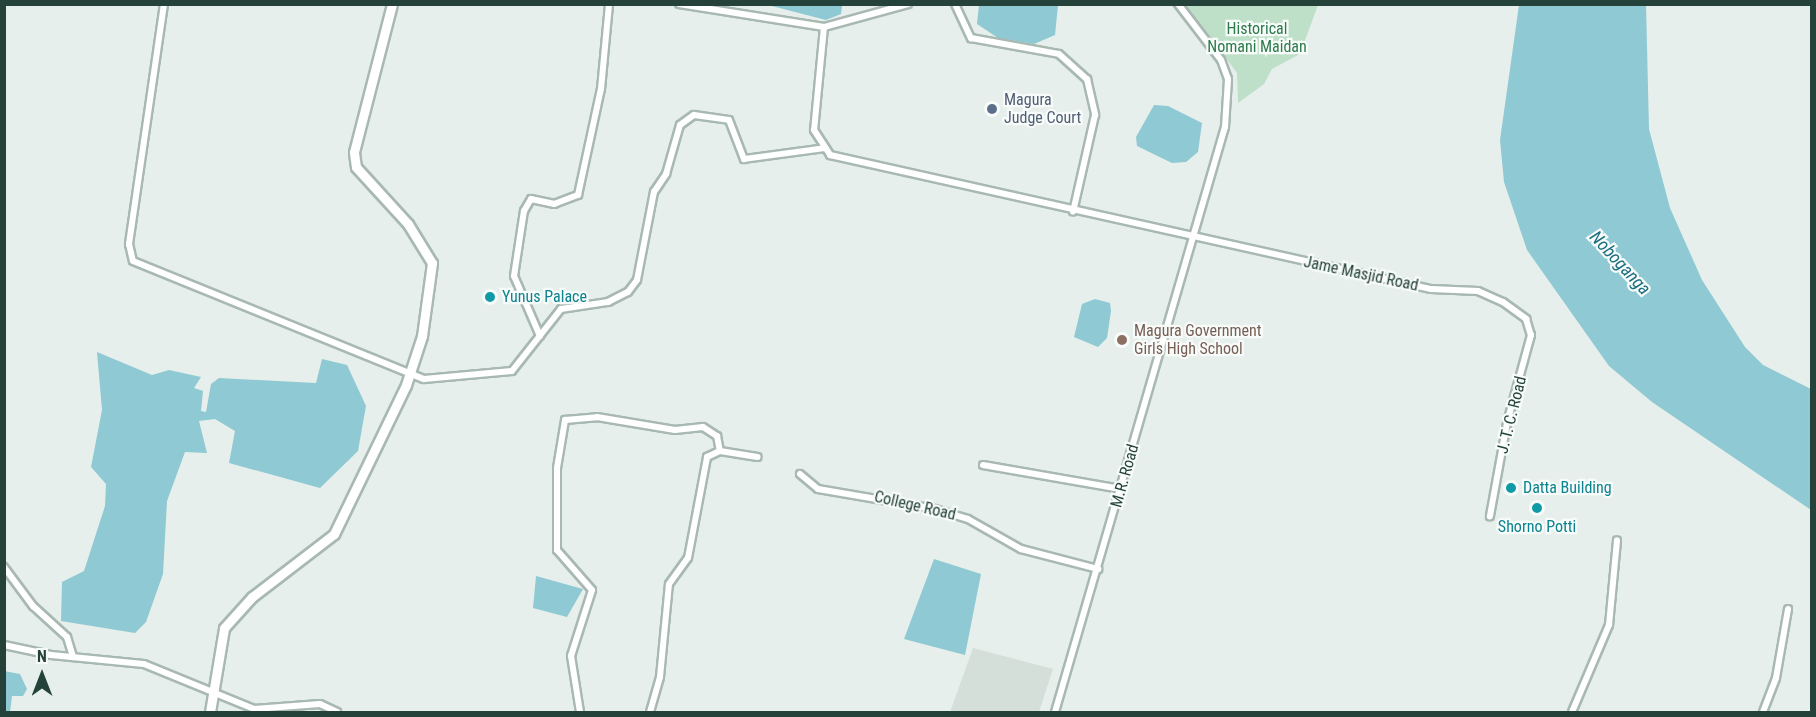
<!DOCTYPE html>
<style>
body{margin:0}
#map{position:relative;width:1816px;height:717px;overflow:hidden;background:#e6efeb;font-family:"Roboto Condensed",sans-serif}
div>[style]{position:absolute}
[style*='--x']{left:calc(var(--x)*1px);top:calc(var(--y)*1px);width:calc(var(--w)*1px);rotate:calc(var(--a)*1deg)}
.built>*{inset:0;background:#d4dfda}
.green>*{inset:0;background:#bfe0c8}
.water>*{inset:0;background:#8ec9d4}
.roads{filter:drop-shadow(2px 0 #a8b8b2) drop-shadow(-2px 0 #a8b8b2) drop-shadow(0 2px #a8b8b2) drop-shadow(0 -2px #a8b8b2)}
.street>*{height:6px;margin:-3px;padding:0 3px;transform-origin:3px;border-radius:3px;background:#fff}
.secondary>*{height:9px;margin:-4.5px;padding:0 4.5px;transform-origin:4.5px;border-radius:4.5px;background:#fff}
.dots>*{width:16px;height:16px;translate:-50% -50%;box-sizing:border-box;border:3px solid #f7fbf9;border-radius:50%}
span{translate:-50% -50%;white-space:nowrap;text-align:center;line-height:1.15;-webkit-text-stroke:4.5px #f7fbf9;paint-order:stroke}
.park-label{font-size:16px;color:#2d7a4b}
.service-label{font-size:16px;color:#4e5e75}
.left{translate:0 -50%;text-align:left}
.street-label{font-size:16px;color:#24423a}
.culture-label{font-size:16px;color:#0d838f}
.education-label{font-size:16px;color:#785e54}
.water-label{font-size:18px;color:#1c6f80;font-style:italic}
.frame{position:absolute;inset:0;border:6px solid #24423a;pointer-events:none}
.north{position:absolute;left:12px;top:645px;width:60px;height:60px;-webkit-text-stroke:4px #f7fbf9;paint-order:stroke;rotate:0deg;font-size:16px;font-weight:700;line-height:24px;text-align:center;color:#24423a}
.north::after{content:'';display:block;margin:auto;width:21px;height:27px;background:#24423a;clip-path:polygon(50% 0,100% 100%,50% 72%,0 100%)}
</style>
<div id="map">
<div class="built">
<i style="clip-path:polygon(973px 648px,1053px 669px,1039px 712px,950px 712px)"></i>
</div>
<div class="green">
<i style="clip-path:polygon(1186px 5px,1318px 5px,1300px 54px,1272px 69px,1264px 84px,1238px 103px,1237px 73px)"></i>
</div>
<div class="water">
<i style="clip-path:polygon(768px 5px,768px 4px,842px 5px,841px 14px,826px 20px)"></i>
<i style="clip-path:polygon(979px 5px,1058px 5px,1055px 35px,1034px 44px,998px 38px,977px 24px)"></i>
<i style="clip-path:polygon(1519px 5px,1646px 5px,1649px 129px,1670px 208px,1702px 280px,1745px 347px,1763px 365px,1811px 389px,1811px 510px,1652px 402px,1609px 366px,1527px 250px,1504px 182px,1500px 140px)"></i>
<i style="clip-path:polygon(1154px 105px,1168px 106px,1202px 123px,1198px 152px,1186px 162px,1172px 163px,1137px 146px,1136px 137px)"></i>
<i style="clip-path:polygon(1095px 299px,1110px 303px,1111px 311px,1107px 338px,1098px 347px,1074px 337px,1082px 304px)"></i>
<i style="clip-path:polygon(97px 352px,152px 375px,169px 370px,201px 377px,194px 388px,203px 391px,201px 411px,206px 412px,211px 384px,219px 378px,316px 383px,322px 359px,347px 365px,366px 406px,358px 451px,320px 488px,229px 463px,235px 431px,215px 419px,199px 421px,207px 453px,185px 452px,167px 501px,163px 574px,146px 622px,135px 633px,61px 621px,62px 582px,84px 571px,105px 506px,106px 484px,91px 467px,102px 410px)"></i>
<i style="clip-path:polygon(934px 559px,981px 574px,965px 655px,904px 639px)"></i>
<i style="clip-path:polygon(536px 576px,583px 589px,567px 617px,533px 608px)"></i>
<i style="clip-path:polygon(4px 671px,20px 674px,27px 689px,23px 696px,12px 696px,10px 712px,5px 712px)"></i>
</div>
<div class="roads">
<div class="street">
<i style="--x:164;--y:4;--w:243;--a:98.3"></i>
<i style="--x:129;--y:244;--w:17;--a:77"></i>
<i style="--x:133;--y:261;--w:314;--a:22.1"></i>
<i style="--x:424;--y:379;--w:88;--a:-5.2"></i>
<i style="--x:512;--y:371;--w:79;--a:-51.7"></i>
<i style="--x:561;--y:309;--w:48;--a:-8.5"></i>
<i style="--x:608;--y:302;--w:22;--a:-27"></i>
<i style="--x:628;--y:292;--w:15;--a:-53"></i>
<i style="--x:637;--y:280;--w:90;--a:-79.1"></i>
<i style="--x:654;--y:192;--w:22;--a:-56"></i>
<i style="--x:666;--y:174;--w:51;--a:-74.1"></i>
<i style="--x:680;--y:125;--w:17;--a:-36"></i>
<i style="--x:694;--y:115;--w:35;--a:8"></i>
<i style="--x:729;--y:120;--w:42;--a:69"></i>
<i style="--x:744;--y:159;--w:82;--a:-7.7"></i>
<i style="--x:679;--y:4;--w:147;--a:9"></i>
<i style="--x:824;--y:27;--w:103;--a:95.5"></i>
<i style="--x:814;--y:130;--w:30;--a:57"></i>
<i style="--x:830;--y:155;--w:616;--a:12.57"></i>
<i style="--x:1431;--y:289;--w:47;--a:2.4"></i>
<i style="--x:1478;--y:291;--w:27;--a:24"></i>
<i style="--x:1503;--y:302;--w:29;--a:36"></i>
<i style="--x:1526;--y:319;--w:17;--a:73"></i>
<i style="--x:1531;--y:335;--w:91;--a:105.3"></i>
<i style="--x:1507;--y:423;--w:95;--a:100.4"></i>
<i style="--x:955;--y:4;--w:38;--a:65"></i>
<i style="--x:971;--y:38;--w:89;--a:10.3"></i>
<i style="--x:1059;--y:54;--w:38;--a:42"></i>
<i style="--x:1087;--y:79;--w:37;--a:77"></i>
<i style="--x:1095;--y:115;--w:99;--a:102.8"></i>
<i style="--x:824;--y:27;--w:87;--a:-15.3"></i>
<i style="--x:540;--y:336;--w:65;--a:-113.4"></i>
<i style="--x:514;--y:276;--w:66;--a:-81.3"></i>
<i style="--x:524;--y:211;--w:14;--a:-60"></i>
<i style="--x:531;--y:199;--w:24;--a:12"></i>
<i style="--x:554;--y:204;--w:26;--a:-21"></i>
<i style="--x:578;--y:195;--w:108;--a:-77.8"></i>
<i style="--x:601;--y:89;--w:85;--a:-84.6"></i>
<i style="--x:983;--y:465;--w:140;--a:9.9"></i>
<i style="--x:800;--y:474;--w:23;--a:40"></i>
<i style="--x:818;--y:489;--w:119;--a:9.7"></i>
<i style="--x:935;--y:509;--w:34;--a:17"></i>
<i style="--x:968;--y:519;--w:61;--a:29.5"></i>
<i style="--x:1021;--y:549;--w:80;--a:14.6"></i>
<i style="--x:4;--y:567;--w:49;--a:53.4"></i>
<i style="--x:33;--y:606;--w:46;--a:42.4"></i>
<i style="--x:67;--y:637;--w:21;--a:73"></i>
<i style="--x:4;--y:645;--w:48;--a:12"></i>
<i style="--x:51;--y:655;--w:93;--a:5.5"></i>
<i style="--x:144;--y:664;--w:119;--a:22.2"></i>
<i style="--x:254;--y:709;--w:66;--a:-4.3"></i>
<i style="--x:320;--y:704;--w:19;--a:25"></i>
<i style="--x:580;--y:712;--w:57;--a:-99.1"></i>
<i style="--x:571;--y:656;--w:69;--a:-72.3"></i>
<i style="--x:592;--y:590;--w:53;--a:-131.2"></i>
<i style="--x:557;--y:550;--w:82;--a:-90"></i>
<i style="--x:557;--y:468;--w:49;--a:-80.5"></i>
<i style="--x:565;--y:420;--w:32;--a:-5"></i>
<i style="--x:597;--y:417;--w:79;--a:9.5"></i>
<i style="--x:675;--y:430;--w:28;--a:-6"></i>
<i style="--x:703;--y:427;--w:17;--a:33"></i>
<i style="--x:717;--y:436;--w:15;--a:79"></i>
<i style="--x:720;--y:451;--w:38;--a:9"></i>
<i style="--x:650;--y:712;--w:36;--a:-74"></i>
<i style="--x:660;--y:677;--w:93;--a:-84.5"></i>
<i style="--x:669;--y:584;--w:32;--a:-54"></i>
<i style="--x:688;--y:558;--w:103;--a:-79.3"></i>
<i style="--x:707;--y:457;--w:14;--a:-25"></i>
<i style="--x:1055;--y:712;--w:609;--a:-73.8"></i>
<i style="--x:1225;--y:127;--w:48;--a:-86.4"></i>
<i style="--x:1228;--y:79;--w:20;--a:-110"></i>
<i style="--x:1221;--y:60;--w:71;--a:-127.5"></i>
<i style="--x:1572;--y:712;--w:95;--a:-67"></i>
<i style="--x:1609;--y:625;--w:85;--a:-84.6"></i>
<i style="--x:1763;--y:712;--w:36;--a:-69"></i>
<i style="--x:1776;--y:678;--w:70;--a:-80.1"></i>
</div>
<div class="secondary">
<i style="--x:210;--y:712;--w:85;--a:-80.5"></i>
<i style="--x:224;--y:628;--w:42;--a:-47.9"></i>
<i style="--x:252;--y:597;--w:103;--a:-37.5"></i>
<i style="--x:334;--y:534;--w:165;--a:-64.2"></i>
<i style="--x:406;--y:385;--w:52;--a:-71.9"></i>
<i style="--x:422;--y:336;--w:74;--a:-82.2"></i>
<i style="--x:432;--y:263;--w:46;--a:-121.6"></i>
<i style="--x:408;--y:224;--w:77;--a:-132.4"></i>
<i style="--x:356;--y:167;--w:15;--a:-98"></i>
<i style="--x:354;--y:152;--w:153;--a:-75.6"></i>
</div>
</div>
<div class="dots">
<i style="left:992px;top:109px;background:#5c6f8a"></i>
<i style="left:490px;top:297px;background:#0f9aa8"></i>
<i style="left:1122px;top:340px;background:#8d6e63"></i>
<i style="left:1511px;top:488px;background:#0f9aa8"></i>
<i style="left:1537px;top:508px;background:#0f9aa8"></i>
</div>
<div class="park-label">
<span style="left:1257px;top:38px">Historical<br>Nomani Maidan</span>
</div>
<div class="service-label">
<span class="left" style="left:1004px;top:109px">Magura<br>Judge Court</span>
</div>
<div class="street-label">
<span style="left:1361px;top:274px;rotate:12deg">Jame Masjid Road</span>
<span style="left:1512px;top:415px;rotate:-76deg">J. T. C. Road</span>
<span style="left:1125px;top:476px;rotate:-74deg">M.R. Road</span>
<span style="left:915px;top:506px;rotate:13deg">College Road</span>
</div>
<div class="culture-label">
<span class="left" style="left:502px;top:297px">Yunus Palace</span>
<span class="left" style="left:1523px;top:488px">Datta Building</span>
<span style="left:1537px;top:527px">Shorno Potti</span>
</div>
<div class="education-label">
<span class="left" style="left:1134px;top:340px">Magura Government<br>Girls High School</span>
</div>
<div class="water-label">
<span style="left:1620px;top:263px;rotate:47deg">Noboganga</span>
</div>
<div class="frame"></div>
<div class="north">N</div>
</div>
